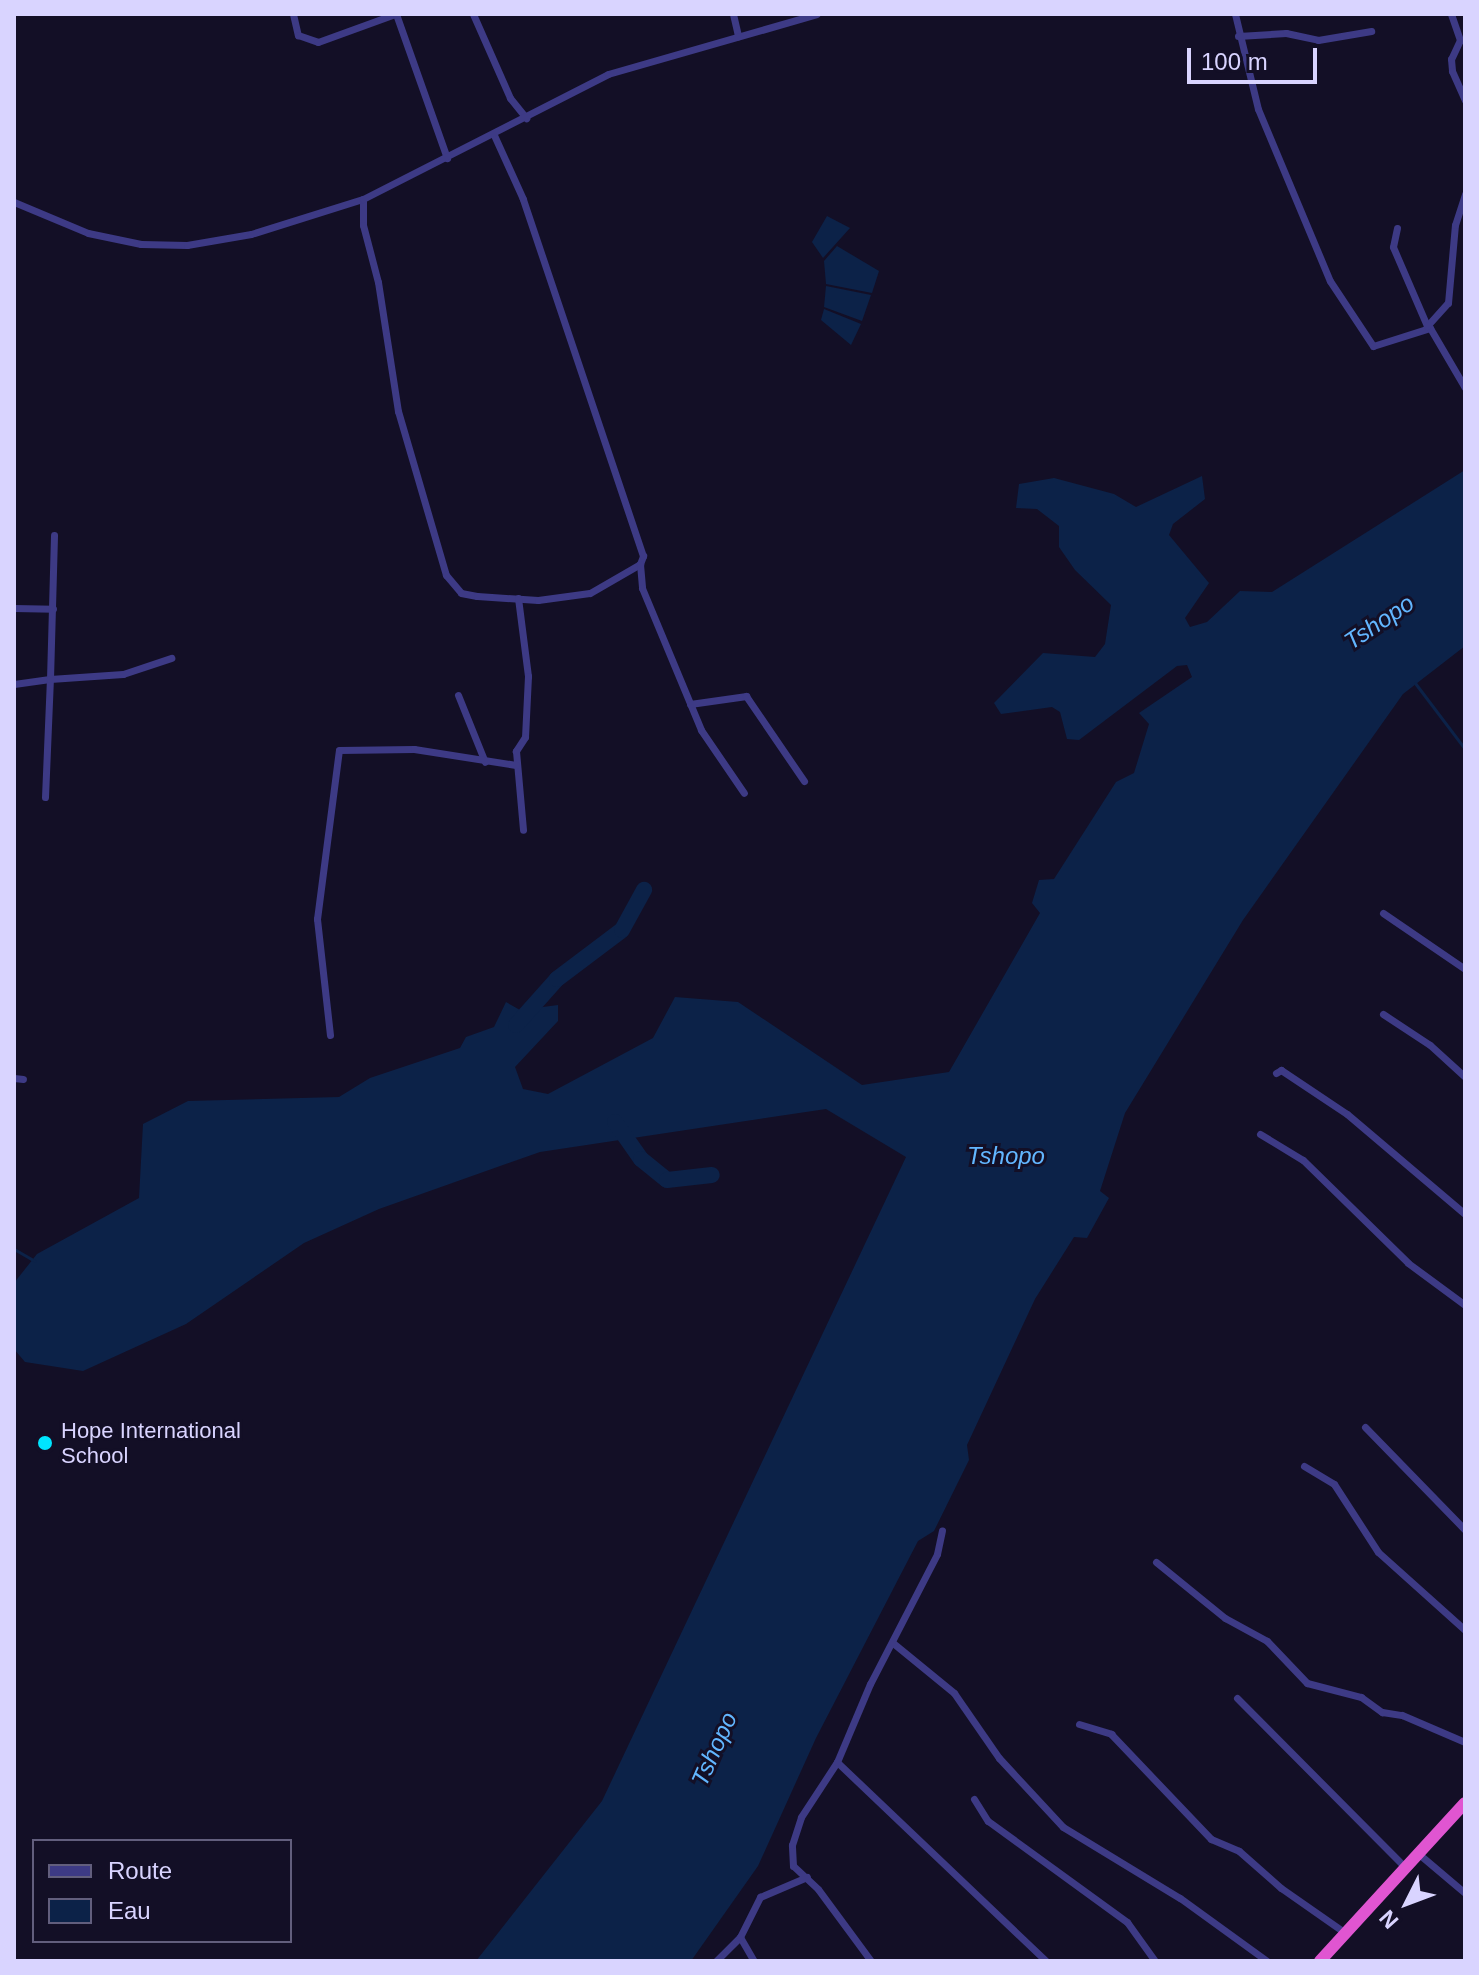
<!DOCTYPE html>
<style>
body{margin:0}
#map{position:relative;width:1479px;height:1975px;overflow:hidden;background:#130f26;font-family:Arial,sans-serif}
div>[style]{position:absolute}
[style*='--x']{left:calc(var(--x)*1px);top:calc(var(--y)*1px);width:calc(var(--w)*1px);rotate:calc(var(--a)*1deg)}
.water>*{inset:0;background:#0c2248}
.stream>*{height:3px;margin:-1.5px;padding:0 1.5px;transform-origin:1.5px;border-radius:1.5px;background:#0c2248}
.river>*{height:16px;margin:-8px;padding:0 8px;transform-origin:8px;border-radius:8px;background:#0c2248}
.minor>*{height:7px;margin:-3.5px;padding:0 3.5px;transform-origin:3.5px;border-radius:3.5px;background:#3d3a85}
.trunk>*{height:12px;margin:-6px;padding:0 6px;transform-origin:6px;border-radius:6px;background:#e055d1}
.dots>*{width:22px;height:22px;translate:-50% -50%;box-sizing:border-box;border:4px solid #130f26;border-radius:50%}
span{translate:-50% -50%;white-space:nowrap;text-align:center;line-height:1.15;-webkit-text-stroke:6px #130f26;paint-order:stroke}
.poi-label{font-size:22px;color:#d9d4ff}
.left{translate:0 -50%;text-align:left}
.water-label{font-size:24px;color:#62b6ff;font-style:italic}
.frame{position:absolute;inset:0;border:16px solid #d9d4ff;pointer-events:none}
.legend{position:absolute;left:32px;top:1839px;width:260px;height:104px;box-sizing:border-box;background:#130f26;border:2px solid #625e7d;margin:0;padding:10px 14px;list-style:none;font-size:24px;color:#d9d4ff}
.legend li{display:flex;align-items:center;gap:16px;height:40px}
.legend b{width:40px;border:2px solid #625e7d}
.north{position:absolute;left:1367px;top:1863px;width:80px;height:80px;-webkit-text-stroke:6px #130f26;paint-order:stroke;rotate:228deg;font-size:22px;font-weight:700;line-height:32px;text-align:center;color:#d9d4ff}
.north::after{content:'';display:block;margin:auto;width:28px;height:36px;background:#d9d4ff;clip-path:polygon(50% 0,100% 100%,50% 72%,0 100%)}
.scale{position:absolute;left:1187px;top:48px;width:130px;height:36px;box-sizing:border-box;border:4px solid #d9d4ff;border-top:0;padding-left:10px;font-size:24px;line-height:28px;white-space:nowrap;color:#d9d4ff;-webkit-text-stroke:6px #130f26;paint-order:stroke}
</style>
<div id="map">
<div class="water">
<i style="clip-path:polygon(827px 216px,850px 228px,823px 258px,812px 242px)"></i>
<i style="clip-path:polygon(837px 246px,879px 271px,872px 293px,826px 284px,824px 261px)"></i>
<i style="clip-path:polygon(826px 286px,871px 295px,862px 321px,824px 307px)"></i>
<i style="clip-path:polygon(824px 309px,861px 324px,851px 345px,821px 320px)"></i>
<i style="clip-path:polygon(1465px 470px,1465px 646px,1403px 694px,1243px 920px,1125px 1113px,1100px 1191px,1109px 1198px,1087px 1238px,1074px 1237px,1035px 1299px,967px 1445px,969px 1460px,934px 1531px,918px 1541px,816px 1738px,758px 1866px,691px 1961px,476px 1961px,602px 1801px,906px 1157px,826px 1109px,540px 1152px,379px 1209px,304px 1243px,186px 1324px,83px 1371px,25px 1362px,14px 1349px,14px 1283px,37px 1254px,139px 1198px,143px 1124px,188px 1101px,339px 1097px,370px 1078px,460px 1048px,466px 1037px,494px 1027px,506px 1002px,520px 1010px,558px 1005px,558px 1021px,515px 1067px,523px 1089px,548px 1094px,653px 1038px,675px 997px,738px 1002px,862px 1085px,949px 1072px,1040px 913px,1032px 903px,1039px 880px,1054px 879px,1116px 782px,1134px 773px,1149px 724px,1139px 713px,1192px 677px,1187px 665px,1177px 666px,1079px 740px,1067px 739px,1060px 712px,1052px 707px,1001px 714px,994px 703px,1043px 653px,1095px 657px,1105px 644px,1111px 605px,1075px 570px,1059px 547px,1059px 526px,1037px 509px,1016px 508px,1019px 484px,1054px 478px,1114px 494px,1136px 507px,1202px 476px,1205px 499px,1173px 524px,1169px 535px,1209px 583px,1185px 618px,1190px 627px,1207px 622px,1240px 591px,1272px 592px)"></i>
</div>
<div class="stream">
<i style="--x:1415;--y:683;--w:83;--a:52.9"></i>
<i style="--x:14;--y:1249;--w:24;--a:30"></i>
</div>
<div class="river">
<i style="--x:516;--y:1025;--w:62;--a:-48.3"></i>
<i style="--x:557;--y:979;--w:81;--a:-37"></i>
<i style="--x:622;--y:930;--w:46;--a:-61.2"></i>
<i style="--x:615;--y:1122;--w:45;--a:54.9"></i>
<i style="--x:641;--y:1159;--w:33;--a:39"></i>
<i style="--x:667;--y:1180;--w:45;--a:-6.3"></i>
</div>
<div class="minor">
<i style="--x:293;--y:14;--w:22;--a:77"></i>
<i style="--x:298;--y:35;--w:21;--a:19"></i>
<i style="--x:318;--y:42;--w:82;--a:-20"></i>
<i style="--x:396;--y:14;--w:153;--a:70.5"></i>
<i style="--x:473;--y:14;--w:92;--a:66.2"></i>
<i style="--x:510;--y:98;--w:26;--a:51"></i>
<i style="--x:733;--y:14;--w:23;--a:77"></i>
<i style="--x:1235;--y:14;--w:98;--a:76.4"></i>
<i style="--x:1258;--y:109;--w:186;--a:67.3"></i>
<i style="--x:1330;--y:281;--w:78;--a:56.5"></i>
<i style="--x:1373;--y:346;--w:60;--a:-17.5"></i>
<i style="--x:1430;--y:328;--w:69;--a:59.7"></i>
<i style="--x:1451;--y:14;--w:28;--a:71"></i>
<i style="--x:1460;--y:40;--w:21;--a:115"></i>
<i style="--x:1451;--y:59;--w:12;--a:85"></i>
<i style="--x:1452;--y:71;--w:32;--a:66"></i>
<i style="--x:1238;--y:36;--w:48;--a:-3.6"></i>
<i style="--x:1286;--y:33;--w:33;--a:12"></i>
<i style="--x:1318;--y:40;--w:54;--a:-9.6"></i>
<i style="--x:363;--y:199;--w:26;--a:90"></i>
<i style="--x:363;--y:225;--w:59;--a:75.3"></i>
<i style="--x:378;--y:282;--w:131;--a:81.2"></i>
<i style="--x:398;--y:411;--w:171;--a:73.7"></i>
<i style="--x:446;--y:575;--w:23;--a:50"></i>
<i style="--x:461;--y:593;--w:16;--a:11"></i>
<i style="--x:477;--y:596;--w:61;--a:3.8"></i>
<i style="--x:538;--y:600;--w:52;--a:-7.7"></i>
<i style="--x:590;--y:593;--w:58;--a:-30.1"></i>
<i style="--x:640;--y:564;--w:9;--a:-69"></i>
<i style="--x:643;--y:556;--w:377;--a:-108.6"></i>
<i style="--x:523;--y:199;--w:70;--a:-114.4"></i>
<i style="--x:14;--y:202;--w:80;--a:22.7"></i>
<i style="--x:88;--y:233;--w:54;--a:11.7"></i>
<i style="--x:141;--y:244;--w:46;--a:1.2"></i>
<i style="--x:187;--y:245;--w:65;--a:-9.8"></i>
<i style="--x:251;--y:234;--w:117;--a:-17.4"></i>
<i style="--x:363;--y:199;--w:275;--a:-27"></i>
<i style="--x:608;--y:74;--w:217;--a:-16"></i>
<i style="--x:1397;--y:228;--w:19;--a:102"></i>
<i style="--x:1393;--y:247;--w:86;--a:66.7"></i>
<i style="--x:1427;--y:326;--w:31;--a:-48"></i>
<i style="--x:1448;--y:303;--w:78;--a:-84.9"></i>
<i style="--x:1455;--y:225;--w:33;--a:-72"></i>
<i style="--x:640;--y:564;--w:24;--a:85"></i>
<i style="--x:642;--y:588;--w:154;--a:67.4"></i>
<i style="--x:701;--y:730;--w:76;--a:55.7"></i>
<i style="--x:518;--y:598;--w:79;--a:82.7"></i>
<i style="--x:528;--y:676;--w:61;--a:92.8"></i>
<i style="--x:525;--y:737;--w:17;--a:123"></i>
<i style="--x:516;--y:751;--w:79;--a:84.9"></i>
<i style="--x:14;--y:608;--w:39;--a:1"></i>
<i style="--x:14;--y:684;--w:36;--a:-8"></i>
<i style="--x:50;--y:679;--w:144;--a:-88.4"></i>
<i style="--x:458;--y:695;--w:72;--a:68.1"></i>
<i style="--x:690;--y:704;--w:57;--a:-8.1"></i>
<i style="--x:746;--y:696;--w:103;--a:55.7"></i>
<i style="--x:45;--y:797;--w:118;--a:-87.6"></i>
<i style="--x:50;--y:679;--w:73;--a:-3.9"></i>
<i style="--x:123;--y:674;--w:51;--a:-18.4"></i>
<i style="--x:1383;--y:913;--w:99;--a:34.3"></i>
<i style="--x:1383;--y:1014;--w:56;--a:33.4"></i>
<i style="--x:1430;--y:1045;--w:47;--a:42.4"></i>
<i style="--x:330;--y:1035;--w:117;--a:-96.4"></i>
<i style="--x:317;--y:919;--w:170;--a:-82.6"></i>
<i style="--x:339;--y:750;--w:75;--a:-0.8"></i>
<i style="--x:414;--y:749;--w:103;--a:8.9"></i>
<i style="--x:1276;--y:1073;--w:6;--a:-31"></i>
<i style="--x:1281;--y:1070;--w:79;--a:33.7"></i>
<i style="--x:1347;--y:1114;--w:155;--a:40.3"></i>
<i style="--x:14;--y:1078;--w:9;--a:6"></i>
<i style="--x:1260;--y:1134;--w:50;--a:31.2"></i>
<i style="--x:1303;--y:1160;--w:147;--a:44.4"></i>
<i style="--x:1408;--y:1263;--w:71;--a:36.4"></i>
<i style="--x:1365;--y:1427;--w:144;--a:45.8"></i>
<i style="--x:1304;--y:1466;--w:35;--a:31"></i>
<i style="--x:1334;--y:1484;--w:81;--a:57.1"></i>
<i style="--x:1378;--y:1552;--w:117;--a:41.9"></i>
<i style="--x:1156;--y:1562;--w:89;--a:39.1"></i>
<i style="--x:1225;--y:1618;--w:48;--a:28.7"></i>
<i style="--x:1267;--y:1641;--w:58;--a:46.4"></i>
<i style="--x:1307;--y:1683;--w:56;--a:14.5"></i>
<i style="--x:1361;--y:1697;--w:26;--a:36"></i>
<i style="--x:1382;--y:1712;--w:20;--a:9"></i>
<i style="--x:1402;--y:1715;--w:69;--a:23.2"></i>
<i style="--x:893;--y:1643;--w:79;--a:39.3"></i>
<i style="--x:954;--y:1693;--w:79;--a:55.3"></i>
<i style="--x:999;--y:1758;--w:94;--a:47.2"></i>
<i style="--x:1063;--y:1827;--w:137;--a:31.3"></i>
<i style="--x:1180;--y:1898;--w:107;--a:35.9"></i>
<i style="--x:1237;--y:1698;--w:240;--a:45.2"></i>
<i style="--x:1079;--y:1724;--w:34;--a:17"></i>
<i style="--x:1111;--y:1734;--w:145;--a:46.4"></i>
<i style="--x:1211;--y:1839;--w:30;--a:23"></i>
<i style="--x:1239;--y:1851;--w:56;--a:41.4"></i>
<i style="--x:1281;--y:1888;--w:77;--a:34.9"></i>
<i style="--x:837;--y:1762;--w:289;--a:43.6"></i>
<i style="--x:974;--y:1799;--w:26;--a:58"></i>
<i style="--x:988;--y:1821;--w:172;--a:36"></i>
<i style="--x:1127;--y:1922;--w:48;--a:54.3"></i>
<i style="--x:1420;--y:1855;--w:59;--a:40.2"></i>
<i style="--x:740;--y:1937;--w:28;--a:60"></i>
<i style="--x:716;--y:1961;--w:34;--a:-45"></i>
<i style="--x:740;--y:1937;--w:45;--a:-63.4"></i>
<i style="--x:760;--y:1897;--w:51;--a:-23.1"></i>
<i style="--x:871;--y:1961;--w:89;--a:-126.4"></i>
<i style="--x:818;--y:1889;--w:34;--a:-137"></i>
<i style="--x:793;--y:1866;--w:21;--a:-93"></i>
<i style="--x:792;--y:1845;--w:29;--a:-72"></i>
<i style="--x:801;--y:1817;--w:66;--a:-56.8"></i>
<i style="--x:837;--y:1762;--w:85;--a:-67.1"></i>
<i style="--x:870;--y:1684;--w:146;--a:-62.7"></i>
<i style="--x:937;--y:1554;--w:24;--a:-78"></i>
</div>
<div class="trunk">
<i style="--x:1320;--y:1961;--w:214;--a:-47.5"></i>
</div>
<div class="dots">
<i style="left:45px;top:1443px;background:#00e5ff"></i>
</div>
<div class="poi-label">
<span class="left" style="left:61px;top:1443px">Hope International<br>School</span>
</div>
<div class="water-label">
<span style="left:1379px;top:622px;rotate:-34deg">Tshopo</span>
<span style="left:1006px;top:1156px">Tshopo</span>
<span style="left:714px;top:1749px;rotate:-66deg">Tshopo</span>
</div>
<div class="frame"></div>
<ul class="legend">
<li><b style="height:10px;background:#3d3a85"></b>Route</li>
<li><b style="height:22px;background:#0c2248"></b>Eau</li>
</ul>
<div class="north">N</div>
<div class="scale">100 m</div>
</div>
